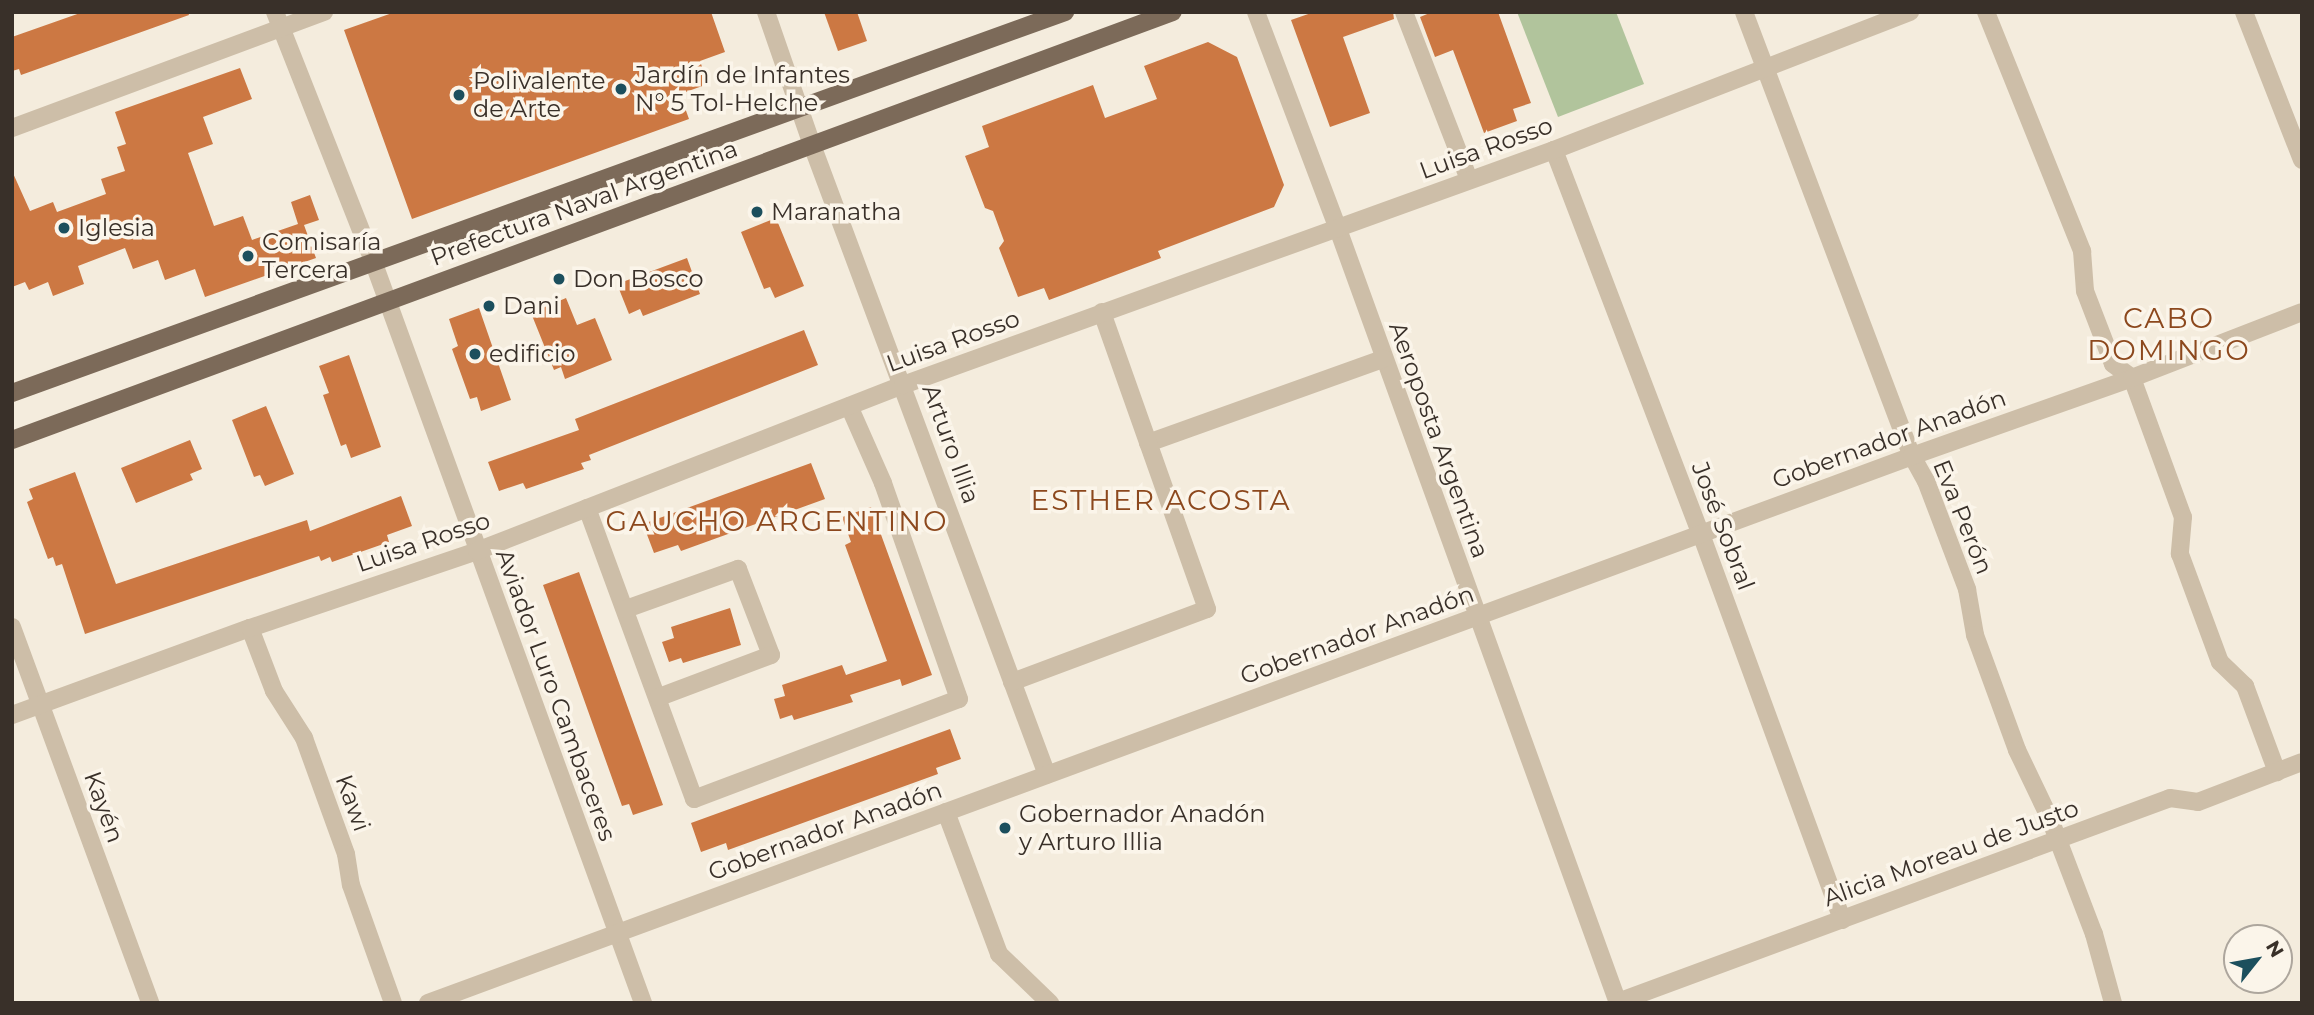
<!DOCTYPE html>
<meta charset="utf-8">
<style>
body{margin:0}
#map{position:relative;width:2314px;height:1015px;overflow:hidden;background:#f4ecdd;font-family:Montserrat,sans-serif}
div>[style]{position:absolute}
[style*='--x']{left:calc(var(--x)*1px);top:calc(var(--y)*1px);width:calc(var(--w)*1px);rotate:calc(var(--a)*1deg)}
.green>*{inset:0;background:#b1c49c}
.building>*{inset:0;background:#cc7843}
.minor>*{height:18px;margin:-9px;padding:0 9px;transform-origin:9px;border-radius:9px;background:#cdbea8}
.major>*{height:18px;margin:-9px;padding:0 9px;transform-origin:9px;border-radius:9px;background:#7c6a59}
.dots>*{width:19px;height:19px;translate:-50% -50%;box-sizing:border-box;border:4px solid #fbf5ea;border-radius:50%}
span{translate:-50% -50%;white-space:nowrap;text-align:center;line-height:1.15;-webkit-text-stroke:7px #fbf5ea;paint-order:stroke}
.poi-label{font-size:24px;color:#393029}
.left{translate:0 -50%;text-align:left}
.street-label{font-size:24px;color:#393029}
.quarter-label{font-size:28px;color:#8c481d;letter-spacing:2px}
.frame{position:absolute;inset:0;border:14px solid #393029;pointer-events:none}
.north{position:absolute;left:2223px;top:924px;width:70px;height:70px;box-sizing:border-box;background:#fbf5ea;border:2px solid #ada69d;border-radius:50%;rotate:59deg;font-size:19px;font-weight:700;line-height:28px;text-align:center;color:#393029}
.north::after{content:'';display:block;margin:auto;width:24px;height:32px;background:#1c4f5d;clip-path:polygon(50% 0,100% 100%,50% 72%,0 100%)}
</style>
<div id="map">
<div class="green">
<i style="clip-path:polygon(1517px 12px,1616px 12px,1644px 84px,1558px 117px)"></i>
</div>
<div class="building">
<i style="clip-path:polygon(83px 12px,188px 12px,189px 15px,21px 75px,19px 69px,12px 71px,12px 37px)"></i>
<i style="clip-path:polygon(395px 12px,711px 12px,725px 52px,700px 61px,708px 84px,680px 94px,689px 119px,412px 219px,344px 30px)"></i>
<i style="clip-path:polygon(824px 12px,857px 12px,867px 41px,838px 51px)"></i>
<i style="clip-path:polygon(1314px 12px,1393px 12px,1394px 19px,1343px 37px,1370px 113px,1330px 127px,1291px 20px)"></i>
<i style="clip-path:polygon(1432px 12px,1498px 12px,1531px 103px,1513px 109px,1517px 121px,1484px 133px,1453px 50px,1435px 57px,1420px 17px)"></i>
<i style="clip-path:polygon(1208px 42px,1237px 57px,1284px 185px,1274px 207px,1158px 251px,1161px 258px,1049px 300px,1044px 288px,1018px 297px,999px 248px,1004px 241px,993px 211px,985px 208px,965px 156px,989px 147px,982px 126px,1093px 85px,1105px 118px,1157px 99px,1144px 66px)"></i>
<i style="clip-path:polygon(240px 68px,252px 99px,203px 117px,213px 144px,188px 153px,214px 226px,243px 216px,252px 240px,298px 224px,291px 202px,310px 195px,319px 220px,304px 225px,316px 258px,205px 297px,195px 269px,165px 280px,158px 260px,133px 269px,125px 248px,78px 266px,84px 284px,53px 296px,48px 282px,29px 290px,25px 282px,12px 287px,12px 171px,30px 211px,53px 202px,57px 212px,106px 194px,101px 179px,125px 171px,117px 147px,126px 144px,115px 112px)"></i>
<i style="clip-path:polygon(776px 218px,804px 286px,775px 298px,770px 287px,764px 289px,741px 232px)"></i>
<i style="clip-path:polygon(687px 258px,700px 294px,643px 316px,640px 309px,629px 314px,617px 284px)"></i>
<i style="clip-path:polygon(566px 298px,577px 325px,595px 318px,612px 360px,565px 379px,561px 367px,554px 370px,531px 313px)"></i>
<i style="clip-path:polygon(479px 308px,511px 400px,481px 411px,477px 397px,470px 399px,452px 349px,458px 346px,449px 319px)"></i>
<i style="clip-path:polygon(804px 330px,818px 365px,589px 455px,591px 460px,581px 463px,584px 469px,526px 489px,523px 483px,499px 491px,488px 462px,579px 430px,575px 419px)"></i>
<i style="clip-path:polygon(349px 355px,381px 447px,351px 458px,346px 444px,341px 446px,323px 395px,329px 393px,319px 366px)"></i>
<i style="clip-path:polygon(266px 406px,294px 474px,265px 486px,260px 475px,254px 477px,232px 420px)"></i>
<i style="clip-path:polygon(190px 440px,202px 469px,190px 474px,193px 480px,136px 503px,121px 468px)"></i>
<i style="clip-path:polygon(811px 463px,825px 499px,681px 551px,678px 545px,654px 553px,643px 524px)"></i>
<i style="clip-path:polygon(75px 472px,116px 584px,307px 520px,310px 531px,401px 496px,412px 526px,387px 535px,389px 542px,332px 562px,330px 557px,321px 561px,319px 556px,85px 634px,62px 564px,56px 566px,53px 557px,48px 559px,27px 502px,33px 499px,29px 489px)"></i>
<i style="clip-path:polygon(871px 507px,932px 675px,902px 686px,900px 679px,850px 695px,853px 702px,794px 720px,792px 715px,780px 719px,774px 699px,785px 696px,782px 685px,842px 665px,846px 675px,887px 661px,845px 545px,851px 542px,842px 517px)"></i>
<i style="clip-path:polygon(579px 572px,663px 805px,633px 815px,629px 804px,622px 806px,543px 585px)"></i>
<i style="clip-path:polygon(730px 608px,741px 645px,683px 663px,681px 658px,669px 662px,662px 642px,674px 638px,671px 627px)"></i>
<i style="clip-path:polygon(950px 729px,961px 759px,936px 768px,938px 774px,728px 850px,726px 843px,701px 852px,691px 823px)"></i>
</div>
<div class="minor">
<i style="--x:275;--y:12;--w:268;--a:68.5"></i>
<i style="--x:373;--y:261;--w:790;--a:70"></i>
<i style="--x:766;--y:12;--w:141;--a:70.9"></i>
<i style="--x:812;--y:145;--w:672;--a:69.54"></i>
<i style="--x:1256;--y:12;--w:232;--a:69.3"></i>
<i style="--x:1338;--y:229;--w:823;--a:70.11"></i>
<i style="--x:1404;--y:12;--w:180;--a:68.8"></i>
<i style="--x:1744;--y:12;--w:475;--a:69.3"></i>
<i style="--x:1912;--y:456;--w:29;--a:61"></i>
<i style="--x:1926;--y:481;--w:116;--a:69.2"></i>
<i style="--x:1967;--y:589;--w:47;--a:80.1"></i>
<i style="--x:1975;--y:635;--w:122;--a:69.9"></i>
<i style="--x:2017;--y:750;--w:76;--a:64.4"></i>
<i style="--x:2050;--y:819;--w:123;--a:69.1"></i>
<i style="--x:2094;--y:934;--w:72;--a:74.6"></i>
<i style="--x:1986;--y:12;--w:258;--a:68.1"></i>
<i style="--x:2082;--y:251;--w:40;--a:85.7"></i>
<i style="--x:2085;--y:291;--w:78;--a:69"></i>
<i style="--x:2113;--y:364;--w:24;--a:36"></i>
<i style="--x:2132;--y:378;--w:148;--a:69.9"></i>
<i style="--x:2183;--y:517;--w:37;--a:95"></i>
<i style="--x:2180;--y:554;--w:115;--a:69.7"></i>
<i style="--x:2220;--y:662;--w:35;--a:44"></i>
<i style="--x:2245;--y:686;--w:92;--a:69.6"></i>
<i style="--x:2244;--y:12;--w:159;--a:68.6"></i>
<i style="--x:12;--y:128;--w:333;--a:-20.4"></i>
<i style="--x:1554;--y:150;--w:411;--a:69.1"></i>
<i style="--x:1701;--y:534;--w:411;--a:69.9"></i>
<i style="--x:1148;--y:443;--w:250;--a:-19.7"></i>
<i style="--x:587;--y:508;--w:310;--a:69.8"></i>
<i style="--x:694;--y:799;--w:283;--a:-20.7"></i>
<i style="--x:959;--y:699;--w:229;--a:-109.4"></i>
<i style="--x:883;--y:483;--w:84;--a:-113.8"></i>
<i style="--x:626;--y:609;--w:119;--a:-19.7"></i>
<i style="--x:738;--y:569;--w:92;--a:69"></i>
<i style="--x:771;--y:655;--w:120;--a:159.4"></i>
<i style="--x:12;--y:627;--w:401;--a:69.8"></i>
<i style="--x:250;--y:628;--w:67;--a:69.1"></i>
<i style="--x:274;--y:691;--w:56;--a:57.4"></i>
<i style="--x:304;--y:738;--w:123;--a:70.1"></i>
<i style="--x:346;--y:854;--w:31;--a:81"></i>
<i style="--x:351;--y:885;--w:125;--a:70.4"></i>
<i style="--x:1012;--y:682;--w:208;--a:-20.5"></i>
<i style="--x:1207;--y:609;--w:315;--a:-109.5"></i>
<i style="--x:12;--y:715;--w:253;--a:-20.1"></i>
<i style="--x:250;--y:628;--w:240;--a:-18.7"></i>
<i style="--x:477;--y:551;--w:457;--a:-21.3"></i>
<i style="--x:903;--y:385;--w:692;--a:-19.85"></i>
<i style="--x:1554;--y:150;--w:382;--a:-21.2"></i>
<i style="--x:946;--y:812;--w:152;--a:69.5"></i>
<i style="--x:999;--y:954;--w:71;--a:43.9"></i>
<i style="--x:1618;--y:1002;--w:588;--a:-20.28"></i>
<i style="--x:2170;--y:798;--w:28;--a:8"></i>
<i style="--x:2198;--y:802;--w:111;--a:-21"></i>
<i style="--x:428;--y:1003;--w:1582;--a:-20.23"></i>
<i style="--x:1912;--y:456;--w:233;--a:-19.5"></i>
<i style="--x:2132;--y:378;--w:182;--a:-21.2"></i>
</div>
<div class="major">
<i style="--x:12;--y:393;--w:1120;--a:-19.89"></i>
<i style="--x:12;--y:440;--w:1237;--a:-20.24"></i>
</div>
<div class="dots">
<i style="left:621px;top:89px;background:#1c4f5d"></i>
<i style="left:459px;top:95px;background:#1c4f5d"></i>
<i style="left:757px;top:212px;background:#1c4f5d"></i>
<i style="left:64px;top:228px;background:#1c4f5d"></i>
<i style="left:248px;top:256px;background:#1c4f5d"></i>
<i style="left:559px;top:279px;background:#1c4f5d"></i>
<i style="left:489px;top:306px;background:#1c4f5d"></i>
<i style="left:475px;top:354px;background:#1c4f5d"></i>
<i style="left:1005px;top:828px;background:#1c4f5d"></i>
</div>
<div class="poi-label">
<span class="left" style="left:635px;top:89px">Jardín de Infantes<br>N° 5 Tol-Helche</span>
<span class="left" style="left:473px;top:95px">Polivalente<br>de Arte</span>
<span class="left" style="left:771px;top:212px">Maranatha</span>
<span class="left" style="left:78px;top:228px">Iglesia</span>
<span class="left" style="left:262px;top:256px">Comisaría<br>Tercera</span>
<span class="left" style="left:573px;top:279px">Don Bosco</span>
<span class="left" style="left:503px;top:306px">Dani</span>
<span class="left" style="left:489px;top:354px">edificio</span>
<span class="left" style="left:1019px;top:828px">Gobernador Anadón<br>y Arturo Illia</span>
</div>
<div class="street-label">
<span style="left:1486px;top:148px;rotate:-20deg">Luisa Rosso</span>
<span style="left:584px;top:203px;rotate:-20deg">Prefectura Naval Argentina</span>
<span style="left:953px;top:341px;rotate:-20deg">Luisa Rosso</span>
<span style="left:1889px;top:439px;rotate:-20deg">Gobernador Anadón</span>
<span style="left:1439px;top:440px;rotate:70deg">Aeroposta Argentina</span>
<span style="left:951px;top:444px;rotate:70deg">Arturo Illia</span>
<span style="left:1963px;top:517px;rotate:68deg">Eva Perón</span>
<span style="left:1723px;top:526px;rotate:69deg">José Sobral</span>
<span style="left:423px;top:542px;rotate:-19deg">Luisa Rosso</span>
<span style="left:1357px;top:635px;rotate:-20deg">Gobernador Anadón</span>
<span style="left:556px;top:695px;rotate:70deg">Aviador Luro Cambaceres</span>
<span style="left:353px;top:803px;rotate:70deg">Kawi</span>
<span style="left:104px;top:807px;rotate:70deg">Kayén</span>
<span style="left:825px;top:831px;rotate:-20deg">Gobernador Anadón</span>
<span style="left:1951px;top:853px;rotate:-20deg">Alicia Moreau de Justo</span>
</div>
<div class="quarter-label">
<span style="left:2169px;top:334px">CABO<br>DOMINGO</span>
<span style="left:1161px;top:500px">ESTHER ACOSTA</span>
<span style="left:777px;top:521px">GAUCHO ARGENTINO</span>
</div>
<div class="frame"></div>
<div class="north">N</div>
</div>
